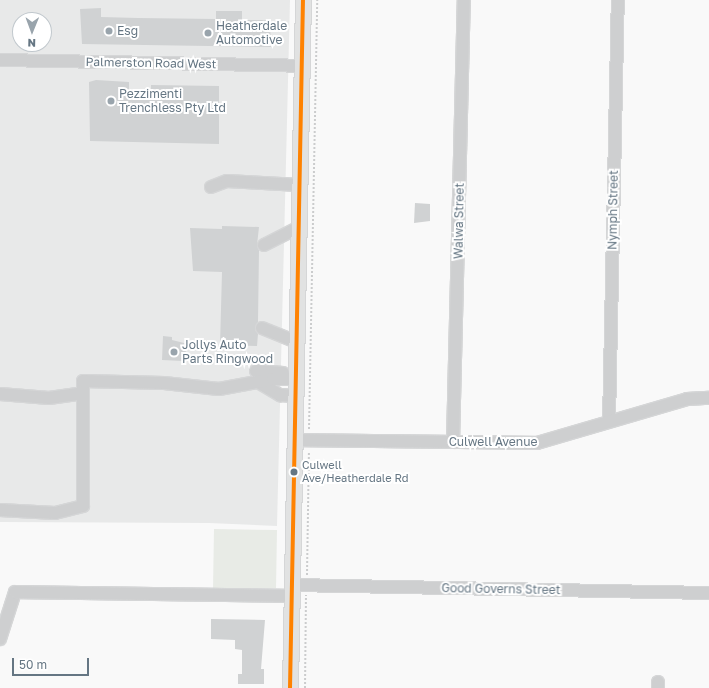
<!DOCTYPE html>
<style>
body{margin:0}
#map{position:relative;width:709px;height:688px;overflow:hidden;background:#f9f9f9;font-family:"Golos Text",sans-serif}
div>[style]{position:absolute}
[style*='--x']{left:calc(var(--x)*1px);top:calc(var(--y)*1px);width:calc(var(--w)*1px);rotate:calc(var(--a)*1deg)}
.built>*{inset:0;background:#e8e9e9}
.green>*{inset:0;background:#e8ebe6}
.building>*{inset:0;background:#d0d2d3}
.path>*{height:2px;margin-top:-1px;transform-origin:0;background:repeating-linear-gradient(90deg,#cbcccd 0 2px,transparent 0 4px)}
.roads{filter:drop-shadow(1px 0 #d5d6d7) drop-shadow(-1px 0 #d5d6d7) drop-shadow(0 1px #d5d6d7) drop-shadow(0 -1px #d5d6d7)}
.minor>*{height:12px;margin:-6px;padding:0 6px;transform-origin:6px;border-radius:6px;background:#cecfd0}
.major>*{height:15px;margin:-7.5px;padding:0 7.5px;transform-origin:7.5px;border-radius:7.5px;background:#e1e2e2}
.bus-1>*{height:4px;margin:-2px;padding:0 2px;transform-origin:2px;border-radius:2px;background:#ff8200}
.dots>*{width:11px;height:11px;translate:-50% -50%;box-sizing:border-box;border:2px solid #fff;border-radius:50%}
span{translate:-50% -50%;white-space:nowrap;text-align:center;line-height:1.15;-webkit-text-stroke:4px #fff;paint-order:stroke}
.bus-label{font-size:11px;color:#657683}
.left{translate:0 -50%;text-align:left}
.poi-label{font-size:12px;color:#657683}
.street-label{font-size:12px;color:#657683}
.north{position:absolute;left:12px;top:12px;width:40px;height:40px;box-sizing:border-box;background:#fff;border:1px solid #c1c8cd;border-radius:50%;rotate:181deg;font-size:11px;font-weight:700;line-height:16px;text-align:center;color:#657683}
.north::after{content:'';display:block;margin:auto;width:14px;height:18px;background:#99a4ac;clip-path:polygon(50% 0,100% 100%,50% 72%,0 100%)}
.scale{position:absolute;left:12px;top:658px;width:77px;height:18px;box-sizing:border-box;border:2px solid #657683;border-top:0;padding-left:5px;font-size:12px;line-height:14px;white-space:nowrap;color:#657683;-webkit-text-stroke:3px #fff;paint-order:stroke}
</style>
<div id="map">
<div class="built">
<i style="clip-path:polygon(evenodd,0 0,290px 0,277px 526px,209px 523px,0 522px,0 0,20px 20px,44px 20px,44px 44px,20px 44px,20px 20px)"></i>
</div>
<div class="green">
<i style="clip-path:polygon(214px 529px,277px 530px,276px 588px,213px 589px)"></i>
</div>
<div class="building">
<i style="clip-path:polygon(101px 8px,101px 17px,138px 18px,216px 19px,216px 11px,242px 11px,242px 20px,266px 20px,270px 23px,271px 47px,82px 44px,80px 9px)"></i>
<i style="clip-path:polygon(96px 80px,129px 82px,129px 89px,151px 89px,151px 85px,219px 86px,219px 144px,90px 141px,89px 82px)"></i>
<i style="clip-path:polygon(415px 203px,430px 204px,430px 221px,414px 223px)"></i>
<i style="clip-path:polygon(222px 226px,259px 227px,257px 245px,259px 250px,258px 322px,255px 329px,258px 334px,257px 346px,220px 345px,222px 272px,193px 271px,190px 228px,222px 229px)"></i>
<i style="clip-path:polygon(163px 336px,172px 337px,172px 340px,188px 344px,183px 361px,162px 360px)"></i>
<i style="clip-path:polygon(211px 619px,265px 620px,261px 669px,264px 669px,264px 684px,238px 684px,238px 674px,242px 674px,242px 650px,235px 649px,235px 640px,211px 639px)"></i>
</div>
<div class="path">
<i style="--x:309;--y:429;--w:429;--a:-88.9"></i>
<i style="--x:307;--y:575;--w:124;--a:-89.1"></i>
<i style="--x:305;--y:688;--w:93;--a:-89.4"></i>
</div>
<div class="roads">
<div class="minor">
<i style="--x:0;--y:60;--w:301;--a:1.1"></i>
<i style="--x:211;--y:187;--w:17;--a:-21"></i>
<i style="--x:227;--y:181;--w:72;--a:3.2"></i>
<i style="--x:264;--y:245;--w:38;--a:-27"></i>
<i style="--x:262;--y:328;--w:37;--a:22"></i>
<i style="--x:256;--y:371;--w:27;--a:4"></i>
<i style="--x:258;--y:382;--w:26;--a:31"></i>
<i style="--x:280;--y:395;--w:15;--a:4"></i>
<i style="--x:0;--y:394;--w:49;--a:4.7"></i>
<i style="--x:49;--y:398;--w:34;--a:-8"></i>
<i style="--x:609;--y:421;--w:421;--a:-88.8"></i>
<i style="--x:295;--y:440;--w:242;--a:0.7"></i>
<i style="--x:537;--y:443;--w:156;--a:-16.3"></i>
<i style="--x:687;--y:399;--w:22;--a:-3"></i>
<i style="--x:453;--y:442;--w:442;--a:-88.6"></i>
<i style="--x:0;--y:510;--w:55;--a:3.1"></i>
<i style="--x:55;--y:513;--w:29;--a:-14"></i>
<i style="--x:83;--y:506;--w:125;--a:-90"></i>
<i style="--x:83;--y:381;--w:81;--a:1.4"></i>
<i style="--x:164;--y:383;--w:55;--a:6.2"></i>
<i style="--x:219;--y:389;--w:55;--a:-10.5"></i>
<i style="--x:273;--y:379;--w:23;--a:0"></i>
<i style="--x:292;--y:585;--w:417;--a:1.1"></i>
<i style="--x:0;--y:639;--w:49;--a:-72.3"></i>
<i style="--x:15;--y:592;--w:277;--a:0.8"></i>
<i style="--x:658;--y:682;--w:6;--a:90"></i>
</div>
<div class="major">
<i style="--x:290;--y:688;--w:688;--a:-88.92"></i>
</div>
</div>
<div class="bus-1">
<i style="--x:290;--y:688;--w:688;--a:-88.92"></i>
</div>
<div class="dots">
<i style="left:109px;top:31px;background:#99a4ac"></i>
<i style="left:208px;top:33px;background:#99a4ac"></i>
<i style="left:111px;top:101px;background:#99a4ac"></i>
<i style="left:174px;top:352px;background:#99a4ac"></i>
<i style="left:294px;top:472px;background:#657683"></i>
</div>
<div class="bus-label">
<span class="left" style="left:302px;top:472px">Culwell<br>Ave/Heatherdale Rd</span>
</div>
<div class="poi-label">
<span class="left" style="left:216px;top:33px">Heatherdale<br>Automotive</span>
<span class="left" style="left:117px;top:31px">Esg</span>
<span class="left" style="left:119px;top:101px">Pezzimenti<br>Trenchless Pty Ltd</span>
<span class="left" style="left:182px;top:352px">Jollys Auto<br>Parts Ringwood</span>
</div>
<div class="street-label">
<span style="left:151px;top:63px;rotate:1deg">Palmerston Road West</span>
<span style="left:613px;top:210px;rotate:-89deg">Nymph Street</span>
<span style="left:459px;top:221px;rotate:-89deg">Walwa Street</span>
<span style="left:493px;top:442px">Culwell Avenue</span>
<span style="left:501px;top:589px;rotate:1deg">Good Governs Street</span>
</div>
<div class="north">N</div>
<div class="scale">50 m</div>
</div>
